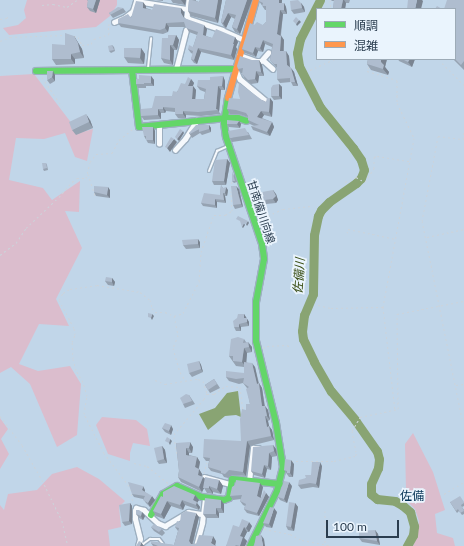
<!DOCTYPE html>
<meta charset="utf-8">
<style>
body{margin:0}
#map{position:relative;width:464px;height:546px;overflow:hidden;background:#c1d6e9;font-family:Lato,"Noto Sans JP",sans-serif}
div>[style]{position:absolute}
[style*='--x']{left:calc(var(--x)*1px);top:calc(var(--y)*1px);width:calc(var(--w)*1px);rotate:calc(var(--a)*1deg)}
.green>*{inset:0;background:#dbbdcd}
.water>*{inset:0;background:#89a473}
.river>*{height:9px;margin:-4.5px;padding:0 4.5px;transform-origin:4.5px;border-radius:4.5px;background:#89a473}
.path>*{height:1px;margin-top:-0.5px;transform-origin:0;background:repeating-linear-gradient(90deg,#ccd3da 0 2px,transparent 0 5px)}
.roads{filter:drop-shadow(1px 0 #9dafc0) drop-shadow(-1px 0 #9dafc0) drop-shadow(0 1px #9dafc0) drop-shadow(0 -1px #9dafc0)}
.lane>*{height:2px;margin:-1px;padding:0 1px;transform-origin:1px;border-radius:1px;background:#f6f9fc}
.street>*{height:4.5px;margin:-2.25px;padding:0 2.25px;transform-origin:2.25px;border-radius:2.25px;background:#f6f9fc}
.fast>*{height:6px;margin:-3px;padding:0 3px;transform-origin:3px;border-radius:3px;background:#63d668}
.slow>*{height:6px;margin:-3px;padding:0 3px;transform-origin:3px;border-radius:3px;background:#ff974d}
.wall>*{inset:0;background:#96a3b2}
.shaded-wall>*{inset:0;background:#7a8491}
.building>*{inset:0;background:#afbdcf}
span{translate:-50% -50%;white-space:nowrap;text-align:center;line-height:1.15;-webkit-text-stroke:3.5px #eaf4fd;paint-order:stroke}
.street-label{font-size:11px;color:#2a3d4f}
.water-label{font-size:12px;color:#384c12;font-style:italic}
.neighbourhood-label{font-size:12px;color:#002f52}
.legend{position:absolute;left:316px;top:8px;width:140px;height:52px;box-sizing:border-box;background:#eaf4fd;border:1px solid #9dabb7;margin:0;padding:5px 7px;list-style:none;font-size:12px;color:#2a3d4f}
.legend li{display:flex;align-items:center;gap:8px;height:20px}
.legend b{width:20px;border:1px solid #9dabb7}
.scale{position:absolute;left:326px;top:520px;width:73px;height:18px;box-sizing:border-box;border:2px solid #2a3d4f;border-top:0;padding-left:5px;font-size:12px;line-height:14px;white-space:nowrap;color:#2a3d4f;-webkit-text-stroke:3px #eaf4fd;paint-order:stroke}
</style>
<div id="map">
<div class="green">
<i style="clip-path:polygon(27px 0,117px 0,117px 5px,110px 16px,96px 27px,9px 35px,3px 28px,18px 25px,26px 18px,24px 10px)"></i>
<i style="clip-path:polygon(34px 74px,79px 133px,93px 129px,87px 161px,75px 157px,65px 133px,44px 139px,16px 138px,9px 180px,43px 188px,52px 200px,80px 181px,79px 212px,65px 211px,82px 248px,56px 299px,69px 326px,39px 324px,19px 364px,38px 371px,70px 366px,81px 384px,77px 435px,57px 447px,30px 384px,11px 367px,0 373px,0 76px)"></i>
<i style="clip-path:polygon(102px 417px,136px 420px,147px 429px,150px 446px,133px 443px,130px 453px,130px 461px,108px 454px,96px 425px)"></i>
<i style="clip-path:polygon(0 418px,8px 429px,1px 439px,9px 454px,0 469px)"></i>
<i style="clip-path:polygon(413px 433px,433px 472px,445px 510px,435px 514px,437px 533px,453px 538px,455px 546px,413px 546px,416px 539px,419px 521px,415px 509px,402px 496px,406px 491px,405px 444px)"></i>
<i style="clip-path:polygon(77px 467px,99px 479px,125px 501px,119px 507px,121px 527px,108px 530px,110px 546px,0 546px,0 505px,4px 510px,8px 494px,37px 490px,52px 474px)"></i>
</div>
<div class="water">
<i style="clip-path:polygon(238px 391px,241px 417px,236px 415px,225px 416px,208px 430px,199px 414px,215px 408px,227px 393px)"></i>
</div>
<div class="river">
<i style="--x:320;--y:0;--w:44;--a:117.1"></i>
<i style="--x:300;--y:39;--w:14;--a:102"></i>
<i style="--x:297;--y:53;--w:13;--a:81"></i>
<i style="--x:299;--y:66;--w:46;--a:62.9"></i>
<i style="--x:320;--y:107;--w:53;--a:51.2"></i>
<i style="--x:353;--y:148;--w:14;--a:56"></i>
<i style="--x:361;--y:160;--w:10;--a:73"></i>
<i style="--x:364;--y:170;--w:9;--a:111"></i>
<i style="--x:361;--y:178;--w:7;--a:135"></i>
<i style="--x:356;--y:183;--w:33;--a:145"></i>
<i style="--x:329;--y:202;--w:11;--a:135"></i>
<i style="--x:321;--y:210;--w:7;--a:117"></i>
<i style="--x:318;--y:216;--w:19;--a:102"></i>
<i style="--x:314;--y:235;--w:59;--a:91"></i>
<i style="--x:313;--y:294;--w:23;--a:113"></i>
<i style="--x:304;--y:315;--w:16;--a:97"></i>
<i style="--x:302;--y:331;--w:8;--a:83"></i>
<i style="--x:303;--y:339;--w:25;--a:64"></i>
<i style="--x:314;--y:362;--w:34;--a:60"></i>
<i style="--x:331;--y:391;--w:38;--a:50"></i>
<i style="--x:355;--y:420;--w:38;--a:55"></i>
<i style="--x:377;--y:451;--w:8;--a:76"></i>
<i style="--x:379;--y:459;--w:9;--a:96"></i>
<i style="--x:378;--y:468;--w:17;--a:114"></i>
<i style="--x:371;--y:484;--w:10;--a:90"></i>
<i style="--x:371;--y:494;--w:8;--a:40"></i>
<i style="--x:377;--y:499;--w:18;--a:6"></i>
<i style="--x:395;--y:501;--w:8;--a:30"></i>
<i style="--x:402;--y:505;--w:11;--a:41"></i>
<i style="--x:410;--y:512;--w:15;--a:74"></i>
<i style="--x:414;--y:526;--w:9;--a:96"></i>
<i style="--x:413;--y:535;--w:13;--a:119"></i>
</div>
<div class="path">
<i style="--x:330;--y:0;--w:9;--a:84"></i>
<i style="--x:42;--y:5;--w:11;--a:-5"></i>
<i style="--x:53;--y:4;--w:14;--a:12"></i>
<i style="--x:67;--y:7;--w:12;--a:-35"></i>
<i style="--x:0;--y:19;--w:7;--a:-8"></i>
<i style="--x:7;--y:18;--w:5;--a:-68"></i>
<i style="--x:74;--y:36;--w:4;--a:14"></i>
<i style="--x:78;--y:37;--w:9;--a:63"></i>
<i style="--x:82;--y:45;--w:9;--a:-6"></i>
<i style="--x:91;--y:44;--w:6;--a:-59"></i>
<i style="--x:94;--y:39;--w:16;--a:-18"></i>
<i style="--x:109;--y:34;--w:9;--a:-96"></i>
<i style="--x:108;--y:25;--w:2;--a:-27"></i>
<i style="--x:0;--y:41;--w:11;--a:-22"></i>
<i style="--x:10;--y:37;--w:55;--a:-2.1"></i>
<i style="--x:442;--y:63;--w:31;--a:45"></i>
<i style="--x:369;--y:67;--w:4;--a:117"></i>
<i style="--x:367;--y:71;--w:31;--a:17"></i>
<i style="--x:397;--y:80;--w:23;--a:90"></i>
<i style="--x:397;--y:103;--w:39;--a:64"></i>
<i style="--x:414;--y:138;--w:172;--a:100.4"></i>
<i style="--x:383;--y:307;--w:104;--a:83.4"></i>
<i style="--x:310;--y:70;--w:27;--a:-24"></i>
<i style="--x:42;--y:77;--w:36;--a:56"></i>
<i style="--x:463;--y:139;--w:7;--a:-82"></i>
<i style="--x:88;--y:174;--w:23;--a:72"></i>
<i style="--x:345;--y:182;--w:12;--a:-24"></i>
<i style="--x:356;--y:177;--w:10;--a:29"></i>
<i style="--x:365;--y:182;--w:17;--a:-57"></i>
<i style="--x:374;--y:168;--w:11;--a:-90"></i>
<i style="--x:374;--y:157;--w:3;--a:-18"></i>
<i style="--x:377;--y:156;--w:33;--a:9"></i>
<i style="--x:259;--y:220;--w:26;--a:-25"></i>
<i style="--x:283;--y:209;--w:28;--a:-6"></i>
<i style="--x:347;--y:233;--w:4;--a:-76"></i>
<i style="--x:348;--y:229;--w:49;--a:11.8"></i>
<i style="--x:427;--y:237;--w:38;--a:-12"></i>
<i style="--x:0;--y:255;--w:20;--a:-37"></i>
<i style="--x:16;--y:243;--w:18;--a:-56"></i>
<i style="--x:26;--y:228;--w:45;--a:-43.2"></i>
<i style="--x:59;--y:197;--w:20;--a:-49"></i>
<i style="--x:72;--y:182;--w:6;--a:-39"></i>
<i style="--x:77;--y:178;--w:9;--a:0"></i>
<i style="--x:86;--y:178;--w:16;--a:-76"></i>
<i style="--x:90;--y:162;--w:10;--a:-53"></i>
<i style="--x:96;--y:154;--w:16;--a:-4"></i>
<i style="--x:112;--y:153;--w:15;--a:-62"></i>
<i style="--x:119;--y:140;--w:19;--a:-39"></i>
<i style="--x:318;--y:305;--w:13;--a:13"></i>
<i style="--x:331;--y:308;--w:52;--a:-1.1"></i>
<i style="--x:174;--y:316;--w:19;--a:78"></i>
<i style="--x:178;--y:335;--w:14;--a:111"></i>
<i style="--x:173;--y:348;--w:25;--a:74"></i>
<i style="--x:180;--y:372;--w:9;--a:58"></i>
<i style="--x:263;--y:348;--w:4;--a:-27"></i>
<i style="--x:267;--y:346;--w:20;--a:-3"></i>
<i style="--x:287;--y:345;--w:4;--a:34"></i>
<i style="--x:155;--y:380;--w:11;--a:22"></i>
<i style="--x:165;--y:384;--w:33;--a:-9"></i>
<i style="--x:198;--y:379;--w:5;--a:22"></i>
<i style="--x:203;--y:381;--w:13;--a:72"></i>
<i style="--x:207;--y:393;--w:7;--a:117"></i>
<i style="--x:204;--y:399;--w:45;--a:130.5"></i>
<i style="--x:175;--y:433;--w:4;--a:104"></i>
<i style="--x:174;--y:437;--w:23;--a:80"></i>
<i style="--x:456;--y:385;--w:8;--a:-7"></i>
<i style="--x:207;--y:394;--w:7;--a:0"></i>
<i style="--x:214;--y:394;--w:14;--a:-34"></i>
<i style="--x:226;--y:386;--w:14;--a:4"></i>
<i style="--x:240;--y:387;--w:23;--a:83"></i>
<i style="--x:0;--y:416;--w:36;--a:53"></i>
<i style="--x:22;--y:445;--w:40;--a:60.3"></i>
<i style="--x:42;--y:480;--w:46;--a:64"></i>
<i style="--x:62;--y:521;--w:26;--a:77"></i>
<i style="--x:462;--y:419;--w:202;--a:-101.4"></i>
<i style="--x:422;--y:221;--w:86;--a:-79.3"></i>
<i style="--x:438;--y:136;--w:26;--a:7"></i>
<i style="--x:291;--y:461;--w:43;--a:0"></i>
<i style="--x:334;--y:461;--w:23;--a:-13"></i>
<i style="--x:356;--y:456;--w:4;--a:-90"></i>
<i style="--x:356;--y:452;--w:21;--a:-101"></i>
<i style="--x:352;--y:431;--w:16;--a:-60"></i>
<i style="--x:360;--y:417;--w:39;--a:-12"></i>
<i style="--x:398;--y:409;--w:95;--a:-90.6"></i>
<i style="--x:397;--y:314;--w:68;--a:-11"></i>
<i style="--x:134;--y:463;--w:13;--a:13"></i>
<i style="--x:147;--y:466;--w:28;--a:39"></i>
<i style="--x:204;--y:473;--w:11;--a:-75"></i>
<i style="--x:129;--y:486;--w:41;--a:-127.1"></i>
<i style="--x:104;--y:453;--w:44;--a:-117.1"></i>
<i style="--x:84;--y:414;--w:18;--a:-81"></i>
<i style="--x:87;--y:396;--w:15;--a:-106"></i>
<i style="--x:83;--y:382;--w:14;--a:-120"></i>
<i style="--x:76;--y:370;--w:11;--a:-105"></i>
<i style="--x:73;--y:359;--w:17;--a:-93"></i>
<i style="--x:72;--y:342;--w:8;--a:-67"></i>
<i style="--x:75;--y:335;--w:7;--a:-98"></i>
<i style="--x:74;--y:328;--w:32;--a:-118"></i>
<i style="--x:59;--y:300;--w:8;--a:-60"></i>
<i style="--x:63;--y:293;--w:8;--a:-30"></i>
<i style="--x:70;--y:289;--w:27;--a:-8"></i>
<i style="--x:97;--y:285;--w:44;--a:9.2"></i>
<i style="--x:140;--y:292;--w:13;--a:39"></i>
<i style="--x:150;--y:300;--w:8;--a:76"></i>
<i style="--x:152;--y:308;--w:5;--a:53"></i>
<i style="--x:155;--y:312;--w:10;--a:0"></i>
<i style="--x:165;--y:312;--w:10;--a:24"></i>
<i style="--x:174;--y:316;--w:9;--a:-18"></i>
<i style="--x:183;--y:313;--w:36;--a:-63"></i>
<i style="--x:199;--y:281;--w:29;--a:-86"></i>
<i style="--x:201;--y:252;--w:39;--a:-71"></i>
<i style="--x:214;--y:215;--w:11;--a:0"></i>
<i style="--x:225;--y:215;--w:8;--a:-30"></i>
<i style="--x:232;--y:211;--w:18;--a:-93"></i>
<i style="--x:231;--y:193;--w:13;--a:-86"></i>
<i style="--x:130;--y:489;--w:14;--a:78"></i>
<i style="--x:444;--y:494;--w:23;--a:-31"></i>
<i style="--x:325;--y:511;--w:33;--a:90"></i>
<i style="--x:264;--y:529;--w:26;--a:11"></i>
<i style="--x:290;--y:534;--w:13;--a:27"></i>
<i style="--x:302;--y:540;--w:32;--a:11"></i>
</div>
<div class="roads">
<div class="lane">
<i style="--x:148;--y:68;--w:30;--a:-84"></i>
<i style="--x:209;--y:171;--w:22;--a:-68"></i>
<i style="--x:217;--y:151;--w:12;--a:-24"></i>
<i style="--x:140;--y:542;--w:4;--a:34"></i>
<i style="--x:143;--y:544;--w:9;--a:-36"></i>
<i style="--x:150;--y:539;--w:9;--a:0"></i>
<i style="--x:159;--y:539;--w:6;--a:51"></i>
</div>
<div class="street">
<i style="--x:189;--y:0;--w:16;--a:97"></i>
<i style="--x:187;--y:16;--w:4;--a:56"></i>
<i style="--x:189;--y:19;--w:35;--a:18"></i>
<i style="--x:222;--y:30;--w:24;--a:24"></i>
<i style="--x:114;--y:22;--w:11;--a:-22"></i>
<i style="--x:124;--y:18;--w:11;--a:-38"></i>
<i style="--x:133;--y:11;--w:10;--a:-73"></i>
<i style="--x:136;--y:1;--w:52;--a:8.9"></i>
<i style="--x:239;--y:55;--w:18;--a:19"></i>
<i style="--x:256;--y:61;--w:5;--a:0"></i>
<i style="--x:261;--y:61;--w:11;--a:-49"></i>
<i style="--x:263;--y:60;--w:13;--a:42"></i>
<i style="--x:176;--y:69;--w:40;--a:-75.6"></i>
<i style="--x:236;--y:70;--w:10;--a:66"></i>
<i style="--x:240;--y:79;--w:34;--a:40"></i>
<i style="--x:159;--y:144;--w:19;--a:-90"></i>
<i style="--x:175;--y:150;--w:15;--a:-48"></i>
<i style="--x:185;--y:139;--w:22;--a:-58"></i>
<i style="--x:204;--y:477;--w:28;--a:15"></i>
<i style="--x:249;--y:481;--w:33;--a:-83"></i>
<i style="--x:253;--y:448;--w:6;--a:0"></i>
<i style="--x:138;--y:546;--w:7;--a:-74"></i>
<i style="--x:140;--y:539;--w:21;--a:-104"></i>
<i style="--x:135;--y:519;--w:8;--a:-90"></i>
<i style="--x:135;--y:511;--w:3;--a:-72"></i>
<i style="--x:136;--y:508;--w:8;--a:14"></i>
<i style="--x:144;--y:510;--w:19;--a:43"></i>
<i style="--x:158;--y:523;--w:8;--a:23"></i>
<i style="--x:165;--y:526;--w:27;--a:-31"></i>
<i style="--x:188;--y:512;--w:15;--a:8"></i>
<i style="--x:196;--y:546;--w:24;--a:-75"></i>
<i style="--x:202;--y:523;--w:25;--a:-83"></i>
</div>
<div class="fast">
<i style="--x:132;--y:70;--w:57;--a:83"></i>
<i style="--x:139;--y:127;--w:88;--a:-5.8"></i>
<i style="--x:227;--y:118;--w:11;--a:0"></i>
<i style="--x:238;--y:118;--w:9;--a:18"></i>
<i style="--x:36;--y:71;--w:199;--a:-0.6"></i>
<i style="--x:228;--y:98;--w:25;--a:99"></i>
<i style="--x:224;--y:123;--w:14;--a:82"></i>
<i style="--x:226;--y:137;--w:113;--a:71.4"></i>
<i style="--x:262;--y:244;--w:15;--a:82"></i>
<i style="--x:264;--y:259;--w:44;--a:100.5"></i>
<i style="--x:256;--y:302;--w:39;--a:90"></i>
<i style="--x:256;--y:341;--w:84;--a:76.3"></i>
<i style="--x:276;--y:423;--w:45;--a:81"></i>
<i style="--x:283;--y:467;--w:25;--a:104"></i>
<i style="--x:277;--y:491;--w:61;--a:116.1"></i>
<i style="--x:151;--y:515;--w:24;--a:-60"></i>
<i style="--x:163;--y:494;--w:16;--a:-30"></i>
<i style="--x:177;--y:486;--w:27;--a:24"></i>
<i style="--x:202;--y:497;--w:22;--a:8"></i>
<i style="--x:224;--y:500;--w:5;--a:-22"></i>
<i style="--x:229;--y:498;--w:19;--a:-81"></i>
<i style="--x:232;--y:479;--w:48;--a:5.9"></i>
</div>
<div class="slow">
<i style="--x:228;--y:98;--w:102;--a:-74.1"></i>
</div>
</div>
<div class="wall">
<i style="clip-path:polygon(87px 0,100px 0,96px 13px,90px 11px,87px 7px,88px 1px)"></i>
<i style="clip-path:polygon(154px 0,163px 0,163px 1px)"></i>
<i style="clip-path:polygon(171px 0,186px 0,185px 5px,173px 3px)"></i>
<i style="clip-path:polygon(189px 0,196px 0,196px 1px,199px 2px,200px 0,222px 0,218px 23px,191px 16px,188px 11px)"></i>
<i style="clip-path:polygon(226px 0,252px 0,240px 34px,235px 32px,232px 27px,235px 19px,231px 17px,226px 28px,224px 27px,221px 22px)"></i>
<i style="clip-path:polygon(282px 0,282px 3px,284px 3px,286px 7px,287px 14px,283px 14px,281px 35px,284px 40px,284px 51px,289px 56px,290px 67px,294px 72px,298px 86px,293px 86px,291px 82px,280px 83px,277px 79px,277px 68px,270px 60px,272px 47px,265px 44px,263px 52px,258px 51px,256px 57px,245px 53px,242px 49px,254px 25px,263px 25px,266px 22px,266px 10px,265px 10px,259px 1px)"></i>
<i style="clip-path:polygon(331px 0,350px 0,349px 3px,346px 3px,345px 9px,333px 9px,334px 1px,332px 1px)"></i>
<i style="clip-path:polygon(464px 0,464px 70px,453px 59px,455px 59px)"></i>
<i style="clip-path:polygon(301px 3px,304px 7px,305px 12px,294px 14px,291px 10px)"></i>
<i style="clip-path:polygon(146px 6px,146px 8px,152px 10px,184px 12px,184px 18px,207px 29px,206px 36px,212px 38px,235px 37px,238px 42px,236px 47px,237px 49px,234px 60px,201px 52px,197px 64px,194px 63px,191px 59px,193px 54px,191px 53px,188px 49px,193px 47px,197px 35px,189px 32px,186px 27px,169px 27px,168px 32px,163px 34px,121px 27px,118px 23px,131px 18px)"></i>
<i style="clip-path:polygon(123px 8px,126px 12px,113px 18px,109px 13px)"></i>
<i style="clip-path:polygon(176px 35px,179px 40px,177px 50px,174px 50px,173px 65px,164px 63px,161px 58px)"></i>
<i style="clip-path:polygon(74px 36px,82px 49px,84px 58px,75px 59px,75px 64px,56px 65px,52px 59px)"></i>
<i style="clip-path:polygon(112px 45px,114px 47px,115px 51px,111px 53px,109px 51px)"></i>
<i style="clip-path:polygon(141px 48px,145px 54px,144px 64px,128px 63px,124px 57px)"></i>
<i style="clip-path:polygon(368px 59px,387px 59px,385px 67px,389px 72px,388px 75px,371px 70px,367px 64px)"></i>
<i style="clip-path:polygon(398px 59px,415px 59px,412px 67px,399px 61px)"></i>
<i style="clip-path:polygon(252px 60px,259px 60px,262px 65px,264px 76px,259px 76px,258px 83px,251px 84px,245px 79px,242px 74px,243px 73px,241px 73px,238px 69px)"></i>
<i style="clip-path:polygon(55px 75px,55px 81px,50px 84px,47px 80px)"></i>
<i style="clip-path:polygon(151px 76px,154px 80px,154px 86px,146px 86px,146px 88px,138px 88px,136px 84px,139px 79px)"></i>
<i style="clip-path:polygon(223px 76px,225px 81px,225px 90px,221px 90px,219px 112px,221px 114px,201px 116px,186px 115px,186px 118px,178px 118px,175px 114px,175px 112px,166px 111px,165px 113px,161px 113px,161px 119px,144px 120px,141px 116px,152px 108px,172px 96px,191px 79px,194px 83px,193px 86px,196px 90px,195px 99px,204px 99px,205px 92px,200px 90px,197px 86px,210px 80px)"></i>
<i style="clip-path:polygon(279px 84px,282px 87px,282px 99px,274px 100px,271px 96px)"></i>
<i style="clip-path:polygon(270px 98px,273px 102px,272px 117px,264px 115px,262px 118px,272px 122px,274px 127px,270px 136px,253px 130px,251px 126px,254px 126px,250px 124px,248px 120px,248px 117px,239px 114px,230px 114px,227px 109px,240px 99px,262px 100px,266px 102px)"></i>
<i style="clip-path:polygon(90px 120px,93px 128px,76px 135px,72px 130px)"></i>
<i style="clip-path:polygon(239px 121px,241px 124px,240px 128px,229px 127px,227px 124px)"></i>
<i style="clip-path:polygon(209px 125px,211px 128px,211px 132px,202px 135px,200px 133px,192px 138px,189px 133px)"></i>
<i style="clip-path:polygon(153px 127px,155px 131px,155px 144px,148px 143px,144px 136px)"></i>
<i style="clip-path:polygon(248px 132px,252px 139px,232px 142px,230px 138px)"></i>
<i style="clip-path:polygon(227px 159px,230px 163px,226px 185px,221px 185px,223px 188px,228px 190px,227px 196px,225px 196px,226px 203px,217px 202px,217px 208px,203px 206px,201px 203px,220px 195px,221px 185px,214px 185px,212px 181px)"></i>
<i style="clip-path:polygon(46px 163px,47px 165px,48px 170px,44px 171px,43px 169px)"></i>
<i style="clip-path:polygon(234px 173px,237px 182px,234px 183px,232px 181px)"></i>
<i style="clip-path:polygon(239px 189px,243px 207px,235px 209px,233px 205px)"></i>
<i style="clip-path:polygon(110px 190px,110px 198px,96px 196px,94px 192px)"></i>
<i style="clip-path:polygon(276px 194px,278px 200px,276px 203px,266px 204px,264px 200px)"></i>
<i style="clip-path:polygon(263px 206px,265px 210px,267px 213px,258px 217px,255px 213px)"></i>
<i style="clip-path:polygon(200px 242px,200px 248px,186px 249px,183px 245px)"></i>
<i style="clip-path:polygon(112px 278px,115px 282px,114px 286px,108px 285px,105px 281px)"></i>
<i style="clip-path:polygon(244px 314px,249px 322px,249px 326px,241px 327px,241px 331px,236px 331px,234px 327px)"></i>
<i style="clip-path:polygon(244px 339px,246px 342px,252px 347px,252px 352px,247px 353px,246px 362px,255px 367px,259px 383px,262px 388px,265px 406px,268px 410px,270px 420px,268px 421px,269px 426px,272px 430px,274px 440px,250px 446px,246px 476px,232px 475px,228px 478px,224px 477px,222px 474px,211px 471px,208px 467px,209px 461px,206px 461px,203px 457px,241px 441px,246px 410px,250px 404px,247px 388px,243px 383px,239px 384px,229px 381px,226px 377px,244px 373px,244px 367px,236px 366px,229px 356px)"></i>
<i style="clip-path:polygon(199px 361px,201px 365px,203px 372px,192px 377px,189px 373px)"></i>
<i style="clip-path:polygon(214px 379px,220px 388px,210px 393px,205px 385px)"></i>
<i style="clip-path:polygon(189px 395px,195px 404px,185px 408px,183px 404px)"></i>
<i style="clip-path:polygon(162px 428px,173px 429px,171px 435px,165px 432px)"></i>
<i style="clip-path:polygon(176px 443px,193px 447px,192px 453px,189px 453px,189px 455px,197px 457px,200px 462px,199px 469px,202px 474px,202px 476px,204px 478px,219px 480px,223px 486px,221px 494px,213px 492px,213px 494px,207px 493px,204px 488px,202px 492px,181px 482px,178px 477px,179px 471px)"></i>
<i style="clip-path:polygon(273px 445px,276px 449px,277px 456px,272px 457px,271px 470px,267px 469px,265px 478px,254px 475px,251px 471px)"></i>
<i style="clip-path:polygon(162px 446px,165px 450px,167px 463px,159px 464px,157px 461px)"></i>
<i style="clip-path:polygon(294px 464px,293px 477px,289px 477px,284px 470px)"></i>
<i style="clip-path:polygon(322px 466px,319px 488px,313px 487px,301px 489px,298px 485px,306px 478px,311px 475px)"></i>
<i style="clip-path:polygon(292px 486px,287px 503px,280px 500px,278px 497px)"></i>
<i style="clip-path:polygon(263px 487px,261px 497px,261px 498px,266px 493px,269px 497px,259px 516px,247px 513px,244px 509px,245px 506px,243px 505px,240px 501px,241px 499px,233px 500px,230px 496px)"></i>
<i style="clip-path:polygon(145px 490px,145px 492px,155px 500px,150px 507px,146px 503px,143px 499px,134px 497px,132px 494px)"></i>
<i style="clip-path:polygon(195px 495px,199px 500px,197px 503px,200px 507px,199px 510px,185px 505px,183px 510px,171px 506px,164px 519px,156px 516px,153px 511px,163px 497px)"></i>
<i style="clip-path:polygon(450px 502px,464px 502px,464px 506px,462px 507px,464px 510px,464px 514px,462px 515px,459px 511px,457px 513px)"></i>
<i style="clip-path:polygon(130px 503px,132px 506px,132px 524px,125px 526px,122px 522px)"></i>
<i style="clip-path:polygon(295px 503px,298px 507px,294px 531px,288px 530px,286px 526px)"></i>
<i style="clip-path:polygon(224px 504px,224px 513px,219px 513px,219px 518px,206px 518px,203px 514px)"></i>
<i style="clip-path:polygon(142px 512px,145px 516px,143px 520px,139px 518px,136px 514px)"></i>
<i style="clip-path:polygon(277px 512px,272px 528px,266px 527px,263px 523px)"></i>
<i style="clip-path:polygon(199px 517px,193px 544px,216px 541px,215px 545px,216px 546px,153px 546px,151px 543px,174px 545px,178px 531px,175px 527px,180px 522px)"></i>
<i style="clip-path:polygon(252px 526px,249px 532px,247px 532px,244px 538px,247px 541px,245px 546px,226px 546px,239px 527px)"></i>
<i style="clip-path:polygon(151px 527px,162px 529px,165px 533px,162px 536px,154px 531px)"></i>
<i style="clip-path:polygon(375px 530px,378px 534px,380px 545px,362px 542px,359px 538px)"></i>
</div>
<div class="shaded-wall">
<i style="clip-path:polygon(96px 0,100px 0,96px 13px,93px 9px)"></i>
<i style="clip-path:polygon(181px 0,186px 0,185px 5px)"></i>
<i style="clip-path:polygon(218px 0,222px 0,218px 23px,215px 18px)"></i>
<i style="clip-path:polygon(247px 0,252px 0,240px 34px,237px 29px)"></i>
<i style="clip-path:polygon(279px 0,282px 0,281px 7px,279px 3px)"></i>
<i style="clip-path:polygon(343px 0,344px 0,346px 3px,345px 9px,341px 9px)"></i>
<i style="clip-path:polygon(417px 0,422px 0,423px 1px,421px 9px,415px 9px)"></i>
<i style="clip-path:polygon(143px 2px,146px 6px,146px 12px,143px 8px)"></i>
<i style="clip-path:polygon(284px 3px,286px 7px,287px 14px,284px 10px)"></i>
<i style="clip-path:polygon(301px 3px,304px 7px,305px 12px,302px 8px)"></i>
<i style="clip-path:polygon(181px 8px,184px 12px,184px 18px,181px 13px)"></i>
<i style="clip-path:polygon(280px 10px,283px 14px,280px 38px,277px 34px)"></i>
<i style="clip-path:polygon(228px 13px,231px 17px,226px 28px,223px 23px)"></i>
<i style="clip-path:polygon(299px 20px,301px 22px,297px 26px,296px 24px)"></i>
<i style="clip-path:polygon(166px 23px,169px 27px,168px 32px,165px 28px)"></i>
<i style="clip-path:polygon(204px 25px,207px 29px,205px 39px,203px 35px)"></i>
<i style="clip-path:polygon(176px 35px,179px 40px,177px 50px,173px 45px)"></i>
<i style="clip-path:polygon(74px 36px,82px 49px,84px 58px,80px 52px)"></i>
<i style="clip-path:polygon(281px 36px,284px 40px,283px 55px,280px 51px)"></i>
<i style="clip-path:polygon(235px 37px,238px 42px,236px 47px,237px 49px,234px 60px,231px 55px,233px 44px)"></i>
<i style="clip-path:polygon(263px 40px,265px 44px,263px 52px,260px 48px)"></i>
<i style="clip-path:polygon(170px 45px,174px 50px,173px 65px,170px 60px)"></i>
<i style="clip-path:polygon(255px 47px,258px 51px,256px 57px,253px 53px)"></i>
<i style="clip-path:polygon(141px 48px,145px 54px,144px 64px,140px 58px)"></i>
<i style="clip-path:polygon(198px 48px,201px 52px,197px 64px,194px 60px)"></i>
<i style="clip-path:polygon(286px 51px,289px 56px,290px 69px,287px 65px)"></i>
<i style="clip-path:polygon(71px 54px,75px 59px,75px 64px,71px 59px)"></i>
<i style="clip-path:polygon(381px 59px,387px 59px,385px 67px,389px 72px,388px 75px,383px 69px,381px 62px)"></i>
<i style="clip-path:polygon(410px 59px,415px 59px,412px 67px,408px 62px)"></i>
<i style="clip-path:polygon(259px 60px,262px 65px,264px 76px,261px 72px)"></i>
<i style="clip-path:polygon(291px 68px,294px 72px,298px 86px,295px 82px)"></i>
<i style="clip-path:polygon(53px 71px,55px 75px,55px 81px,52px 77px)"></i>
<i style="clip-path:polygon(256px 71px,259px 76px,258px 83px,255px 79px)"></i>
<i style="clip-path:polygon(151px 76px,154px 80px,154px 86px,151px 83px)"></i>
<i style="clip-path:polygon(223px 76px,225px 81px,225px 90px,222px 86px)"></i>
<i style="clip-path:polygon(191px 79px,194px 83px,191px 90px,188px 86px)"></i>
<i style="clip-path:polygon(279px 84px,282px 87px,282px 99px,279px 96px)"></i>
<i style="clip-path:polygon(193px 86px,196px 90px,195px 103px,192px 99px)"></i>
<i style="clip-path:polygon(218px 86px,221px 90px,219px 112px,218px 110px,216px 109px)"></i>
<i style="clip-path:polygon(270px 98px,273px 102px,272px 117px,269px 112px)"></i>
<i style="clip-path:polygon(163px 107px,166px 111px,165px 113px,163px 109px)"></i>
<i style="clip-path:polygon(158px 109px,161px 113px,161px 119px,158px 115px)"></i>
<i style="clip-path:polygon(183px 111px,186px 115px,186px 118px,183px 114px)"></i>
<i style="clip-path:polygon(261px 111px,264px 115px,260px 121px,257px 117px)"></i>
<i style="clip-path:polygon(86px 114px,90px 120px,93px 128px,89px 122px)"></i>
<i style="clip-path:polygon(239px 121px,241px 124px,240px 128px,237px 124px)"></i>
<i style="clip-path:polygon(272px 122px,274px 127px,270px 136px,267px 132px)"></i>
<i style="clip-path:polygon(209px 125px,211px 128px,211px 132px,209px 129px)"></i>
<i style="clip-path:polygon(153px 127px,155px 131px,155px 144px,153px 140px)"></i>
<i style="clip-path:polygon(183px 131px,184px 133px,179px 141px,177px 139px)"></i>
<i style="clip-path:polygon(174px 139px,177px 142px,170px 152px,167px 148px)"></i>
<i style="clip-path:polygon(227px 159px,230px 163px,226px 185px,224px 181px)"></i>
<i style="clip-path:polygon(236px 186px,239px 189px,243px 207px,241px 204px)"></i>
<i style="clip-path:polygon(108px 187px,110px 190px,110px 198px,107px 195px)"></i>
<i style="clip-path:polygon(226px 187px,228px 190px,227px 196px,225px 193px)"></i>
<i style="clip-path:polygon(273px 190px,276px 194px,278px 200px,276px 203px,273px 199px)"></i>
<i style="clip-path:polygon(223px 193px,225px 196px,226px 203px,224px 200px)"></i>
<i style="clip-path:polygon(215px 199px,217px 202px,217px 208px,215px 205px)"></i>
<i style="clip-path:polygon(248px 221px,249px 223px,247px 226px,246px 224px)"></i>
<i style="clip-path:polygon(244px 223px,245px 225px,243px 228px,242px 227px)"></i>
<i style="clip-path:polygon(198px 239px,200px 242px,200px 248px,198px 244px)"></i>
<i style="clip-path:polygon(112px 278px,115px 282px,114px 286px,112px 282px)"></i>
<i style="clip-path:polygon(152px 314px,154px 316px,152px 320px,151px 318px)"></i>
<i style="clip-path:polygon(244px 314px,249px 322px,249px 326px,244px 318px)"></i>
<i style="clip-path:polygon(239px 324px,241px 327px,241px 331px,239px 327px)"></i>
<i style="clip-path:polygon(248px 342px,252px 347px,252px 352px,249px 347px)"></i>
<i style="clip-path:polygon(244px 348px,247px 353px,246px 367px,242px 362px)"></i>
<i style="clip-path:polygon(199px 361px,201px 365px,203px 372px,201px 369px)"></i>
<i style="clip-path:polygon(252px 363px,255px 367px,259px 386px,259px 383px,262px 388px,265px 410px,262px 406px)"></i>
<i style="clip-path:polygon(265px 406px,268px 410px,270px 420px,267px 416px)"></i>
<i style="clip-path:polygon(265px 416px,268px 421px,270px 431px,267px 427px)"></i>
<i style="clip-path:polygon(171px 425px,173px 429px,171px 435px,169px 431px)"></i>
<i style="clip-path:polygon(269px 426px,272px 430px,274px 440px,271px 436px)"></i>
<i style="clip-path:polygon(170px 439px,172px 441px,170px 445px,169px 443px)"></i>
<i style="clip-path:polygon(247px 441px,250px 446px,246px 476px,243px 472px)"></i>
<i style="clip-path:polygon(190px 442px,193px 447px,192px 453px,189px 448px)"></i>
<i style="clip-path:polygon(273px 445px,276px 449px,277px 456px,274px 451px)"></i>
<i style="clip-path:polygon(162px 446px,165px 450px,167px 463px,164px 459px)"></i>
<i style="clip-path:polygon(186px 448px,189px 453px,189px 459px,186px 455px)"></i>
<i style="clip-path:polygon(269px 453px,272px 457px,271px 470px,268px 466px)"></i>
<i style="clip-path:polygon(197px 457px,200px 462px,198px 471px,195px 467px)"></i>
<i style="clip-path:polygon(291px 460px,294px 464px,293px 477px,290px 473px)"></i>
<i style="clip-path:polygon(320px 462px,322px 466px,319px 488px,316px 484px)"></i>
<i style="clip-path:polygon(264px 465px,267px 469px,265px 478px,262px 474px)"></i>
<i style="clip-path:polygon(199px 469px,202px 474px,201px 479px,198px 475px)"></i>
<i style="clip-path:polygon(203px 477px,207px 482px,202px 492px,199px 487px)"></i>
<i style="clip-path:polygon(219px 480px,223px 486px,221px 494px,217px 489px)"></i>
<i style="clip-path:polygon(289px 482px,292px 486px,287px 503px,284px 499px)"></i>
<i style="clip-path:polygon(260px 483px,263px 487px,260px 500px,257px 496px)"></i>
<i style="clip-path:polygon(143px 486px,145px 490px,144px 494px,142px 490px)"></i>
<i style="clip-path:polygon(209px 486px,213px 492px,213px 494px,209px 488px)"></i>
<i style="clip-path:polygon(266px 493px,269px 497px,259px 516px,257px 513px)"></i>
<i style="clip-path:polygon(195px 495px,199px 500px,197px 503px,200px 507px,199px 510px,193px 500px)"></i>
<i style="clip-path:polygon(152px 496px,155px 500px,150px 507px,148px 503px)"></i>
<i style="clip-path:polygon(182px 500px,185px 505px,183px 510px,180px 505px)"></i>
<i style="clip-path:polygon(221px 500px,224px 504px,224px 513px,221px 508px)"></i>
<i style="clip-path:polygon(167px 501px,171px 506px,164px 519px,161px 514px)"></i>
<i style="clip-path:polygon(130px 503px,132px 506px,132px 524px,129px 521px)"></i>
<i style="clip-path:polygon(295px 503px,298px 507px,294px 531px,291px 527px)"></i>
<i style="clip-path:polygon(216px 508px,219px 513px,219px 518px,216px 514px)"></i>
<i style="clip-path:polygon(274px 508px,277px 512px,272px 528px,269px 524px)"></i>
<i style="clip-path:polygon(142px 512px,145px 516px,143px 520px,141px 516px)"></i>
<i style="clip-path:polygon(196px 513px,199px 517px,192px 545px,191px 544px,189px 541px)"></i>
<i style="clip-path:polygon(249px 522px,252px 526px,249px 532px,246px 528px)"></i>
<i style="clip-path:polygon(244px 527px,247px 532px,244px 538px,247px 541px,245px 546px,240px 546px,240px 536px)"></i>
<i style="clip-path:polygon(375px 530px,378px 534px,380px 545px,377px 541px)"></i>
<i style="clip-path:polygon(261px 535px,264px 539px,265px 546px,263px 546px)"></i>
<i style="clip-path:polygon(213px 536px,216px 541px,215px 546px,211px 543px)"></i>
<i style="clip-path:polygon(141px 542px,144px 546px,140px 546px)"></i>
</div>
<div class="building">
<i style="clip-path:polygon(88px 0,96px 0,93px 9px,87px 7px)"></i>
<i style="clip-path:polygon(189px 0,192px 0,199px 2px,200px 0,218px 0,215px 18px,188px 11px)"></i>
<i style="clip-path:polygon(226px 0,247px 0,237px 29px,232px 27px,236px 15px,228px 13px,223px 23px,221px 22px)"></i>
<i style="clip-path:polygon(259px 0,279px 0,279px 3px,284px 3px,284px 10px,280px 10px,277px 34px,281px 36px,280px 51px,286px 51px,287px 65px,291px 68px,295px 82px,290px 82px,290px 78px,277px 79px,277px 64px,274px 64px,270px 60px,273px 44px,263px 40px,260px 48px,255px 47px,253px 53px,242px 49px,250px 23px,254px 25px,257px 22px,263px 25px,266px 22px,266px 6px,262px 6px,263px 3px,259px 1px)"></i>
<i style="clip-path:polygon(298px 0,301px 3px,302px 8px,291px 10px,290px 1px)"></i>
<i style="clip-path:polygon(334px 0,343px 0,341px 9px,333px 9px)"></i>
<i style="clip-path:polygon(408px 0,417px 0,415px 9px,407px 9px)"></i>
<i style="clip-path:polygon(447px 0,464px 0,464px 61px,461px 65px,455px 59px,455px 9px,444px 9px)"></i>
<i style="clip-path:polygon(136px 1px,143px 2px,143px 8px,152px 10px,154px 4px,181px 8px,181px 13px,184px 18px,204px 25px,203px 35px,212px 38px,216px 29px,235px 37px,233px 44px,234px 44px,231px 55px,198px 48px,194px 60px,191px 59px,193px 51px,188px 49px,189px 45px,193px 47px,198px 32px,186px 28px,184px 22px,166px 23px,165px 28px,160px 30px,118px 23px,118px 19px,128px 14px,131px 18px)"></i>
<i style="clip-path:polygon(437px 6px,442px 9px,435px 9px)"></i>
<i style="clip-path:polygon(118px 7px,123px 8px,110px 15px,109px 13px)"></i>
<i style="clip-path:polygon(296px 17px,299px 20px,296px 24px,293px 21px)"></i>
<i style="clip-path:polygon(65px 33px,74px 36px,78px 43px,80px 52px,71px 54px,71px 59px,52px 59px,52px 44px,65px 45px)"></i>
<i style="clip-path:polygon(168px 35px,176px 35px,173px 45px,170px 45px,170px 60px,161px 58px,162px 38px,168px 38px)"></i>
<i style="clip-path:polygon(112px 45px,114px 50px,109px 51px,108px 46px)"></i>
<i style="clip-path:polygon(124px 48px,141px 48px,140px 58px,124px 57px)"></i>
<i style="clip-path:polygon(240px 56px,252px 60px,259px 60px,261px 72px,256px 71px,255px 79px,248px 80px,242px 74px,243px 68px,238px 69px,237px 66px)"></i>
<i style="clip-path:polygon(368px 59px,381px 59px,381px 62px,384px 65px,383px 69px,367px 64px)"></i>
<i style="clip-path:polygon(402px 59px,410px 59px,408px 62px)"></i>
<i style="clip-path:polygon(47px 71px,53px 71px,52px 77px,47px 80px)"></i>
<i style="clip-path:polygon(139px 75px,151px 76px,151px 83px,144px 83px,144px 84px,136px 84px,136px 79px,139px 79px)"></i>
<i style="clip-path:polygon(223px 76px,222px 86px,218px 86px,216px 109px,218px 110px,198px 112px,183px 111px,183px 114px,175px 114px,175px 108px,163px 107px,163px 109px,158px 109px,158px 115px,141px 116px,141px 109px,152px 108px,155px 96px,172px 96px,173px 91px,177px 92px,181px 83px,185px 84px,188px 77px,191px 79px,188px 86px,193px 86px,192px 99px,204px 99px,206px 89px,197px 86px,198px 80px,210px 80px,210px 77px)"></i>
<i style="clip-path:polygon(239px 83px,262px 100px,266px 102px,267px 98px,270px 98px,269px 112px,261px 111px,257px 117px,272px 122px,267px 132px,251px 126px,259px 125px,248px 120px,248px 116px,246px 113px,236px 110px,227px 109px,229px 98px,240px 99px,238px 92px)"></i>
<i style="clip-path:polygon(279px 84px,279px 96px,271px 96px,271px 88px,273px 85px)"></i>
<i style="clip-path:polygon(86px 114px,89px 122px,72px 130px,69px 122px)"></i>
<i style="clip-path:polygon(227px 120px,239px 121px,237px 124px,227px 124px)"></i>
<i style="clip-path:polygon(196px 125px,209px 125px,209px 129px,199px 132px,199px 129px,190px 134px,189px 133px)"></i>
<i style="clip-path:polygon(142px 127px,153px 127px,153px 140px,146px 140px,146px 136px,144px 136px)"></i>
<i style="clip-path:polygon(245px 128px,249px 135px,230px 138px,228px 131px)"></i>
<i style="clip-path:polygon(180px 129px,183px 131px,177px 139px,175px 137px)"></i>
<i style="clip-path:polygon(171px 137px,174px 139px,167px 148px,165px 147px)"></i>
<i style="clip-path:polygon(227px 159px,224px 181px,212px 181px,215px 160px)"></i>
<i style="clip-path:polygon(42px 163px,46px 163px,47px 168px,43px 169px)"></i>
<i style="clip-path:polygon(232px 171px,235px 181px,232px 181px)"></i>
<i style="clip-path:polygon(221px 185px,223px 188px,226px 187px,225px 193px,223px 193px,224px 200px,215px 199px,215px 205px,201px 203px,204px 193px,220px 195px)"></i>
<i style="clip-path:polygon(94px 186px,108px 187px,107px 195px,94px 192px)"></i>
<i style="clip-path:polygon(231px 186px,236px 186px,241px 204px,233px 205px)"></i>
<i style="clip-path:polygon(273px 190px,276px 196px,273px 199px,264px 200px,262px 192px)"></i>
<i style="clip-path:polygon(263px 206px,264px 209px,255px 213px,254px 209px)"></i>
<i style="clip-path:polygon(238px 216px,248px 221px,246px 224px,244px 223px,242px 227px,240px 221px,236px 219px)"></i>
<i style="clip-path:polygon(198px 239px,198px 244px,183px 245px,182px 240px)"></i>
<i style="clip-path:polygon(106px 277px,112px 278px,112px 282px,105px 281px)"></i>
<i style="clip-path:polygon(148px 313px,152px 314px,151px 318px,148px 317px)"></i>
<i style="clip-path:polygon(238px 314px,244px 314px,244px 318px,247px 318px,247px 322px,239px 324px,239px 327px,234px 327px,233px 321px,237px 318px)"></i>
<i style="clip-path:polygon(238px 337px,244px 339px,243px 343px,248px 342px,249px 347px,244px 348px,242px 362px,233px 361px,233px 356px,229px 356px,231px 339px)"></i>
<i style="clip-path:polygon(199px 361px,201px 369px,189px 373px,187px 364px)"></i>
<i style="clip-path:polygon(244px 362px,252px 363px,257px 384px,259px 383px,262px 406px,265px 406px,267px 416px,265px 416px,267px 427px,269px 426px,271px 436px,247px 441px,243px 472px,229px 470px,225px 474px,221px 473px,221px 471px,208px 467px,210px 458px,203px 457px,204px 439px,241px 441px,240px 419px,242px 409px,246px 410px,246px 404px,250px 404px,246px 389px,249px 387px,243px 383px,244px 378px,236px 379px,226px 377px,226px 371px,244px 373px)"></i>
<i style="clip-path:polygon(214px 379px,217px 384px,208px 390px,205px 385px)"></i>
<i style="clip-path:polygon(186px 394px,189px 395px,192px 401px,183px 404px,180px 398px)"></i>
<i style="clip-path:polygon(165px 423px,171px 425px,169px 431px,162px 428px)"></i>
<i style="clip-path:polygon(167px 437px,170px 439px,169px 443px,165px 441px)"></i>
<i style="clip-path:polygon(190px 442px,189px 448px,186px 448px,186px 455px,197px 457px,195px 467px,199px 469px,198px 475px,203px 477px,199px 487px,178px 477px,179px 471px,176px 443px)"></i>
<i style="clip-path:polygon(273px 445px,274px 451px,269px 453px,268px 466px,264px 465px,262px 474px,251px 471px,253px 447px)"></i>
<i style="clip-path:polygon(162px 446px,164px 459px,157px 461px,154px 448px)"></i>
<i style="clip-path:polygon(285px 459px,291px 460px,290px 473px,287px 473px,287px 471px,284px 470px)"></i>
<i style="clip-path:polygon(312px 462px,320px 462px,316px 484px,310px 483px,298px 485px,299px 480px,306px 478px,305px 475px,311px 475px)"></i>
<i style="clip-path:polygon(205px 477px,219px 480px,217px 489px,209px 486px,209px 488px,203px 488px)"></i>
<i style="clip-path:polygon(236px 480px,260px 483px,257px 496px,261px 498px,264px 490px,266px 493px,257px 513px,244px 509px,246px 504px,240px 501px,242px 495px,230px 496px,232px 487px,235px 485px)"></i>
<i style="clip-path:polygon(284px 481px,289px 482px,284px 499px,278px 497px)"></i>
<i style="clip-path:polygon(128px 482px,143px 486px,142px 490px,152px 496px,148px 503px,143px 500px,145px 496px,132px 494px)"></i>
<i style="clip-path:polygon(174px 486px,195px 495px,193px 500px,197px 502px,196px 505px,182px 500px,180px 505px,167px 501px,161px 514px,153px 511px,161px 496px,163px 497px,163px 492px)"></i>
<i style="clip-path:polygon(460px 496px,464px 502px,464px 503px,461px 505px,464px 511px,460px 513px,458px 509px,456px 511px,450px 502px)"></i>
<i style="clip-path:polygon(205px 498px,221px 500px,221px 508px,216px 508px,216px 514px,203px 514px)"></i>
<i style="clip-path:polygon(289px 502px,295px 503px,291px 527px,286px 526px)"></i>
<i style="clip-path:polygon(130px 503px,129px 521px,122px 522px,119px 505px)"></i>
<i style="clip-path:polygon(270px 507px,274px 508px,269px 524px,263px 523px)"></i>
<i style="clip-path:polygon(136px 510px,139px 510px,142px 512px,141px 516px,136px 514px)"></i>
<i style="clip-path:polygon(186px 511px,196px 513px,189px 541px,191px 544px,196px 544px,199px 535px,213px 536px,211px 543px,216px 546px,158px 546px,151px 543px,151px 541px,174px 545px,179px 528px,175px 527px,177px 521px,180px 522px,181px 514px)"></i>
<i style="clip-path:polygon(242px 519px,249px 522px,246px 528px,244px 527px,240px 536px,243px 537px,240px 546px,236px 545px,235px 546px,226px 546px,233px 525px,239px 527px)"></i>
<i style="clip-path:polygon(154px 524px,162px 529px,159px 532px,151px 527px)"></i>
<i style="clip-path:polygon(375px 530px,377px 541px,359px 538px,359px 531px)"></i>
<i style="clip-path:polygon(261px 535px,263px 546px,253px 546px,254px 546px,256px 536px)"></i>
<i style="clip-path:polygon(139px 541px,141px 542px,140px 546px,136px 546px)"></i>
</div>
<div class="street-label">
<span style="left:261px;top:212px;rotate:72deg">甘南備川向線</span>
</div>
<div class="water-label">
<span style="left:299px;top:276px;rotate:-86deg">佐備川</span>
</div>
<div class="neighbourhood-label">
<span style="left:412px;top:496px">佐備</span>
</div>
<ul class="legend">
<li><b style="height:5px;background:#63d668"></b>順調</li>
<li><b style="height:5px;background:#ff974d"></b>混雑</li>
</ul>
<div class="scale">100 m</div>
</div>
